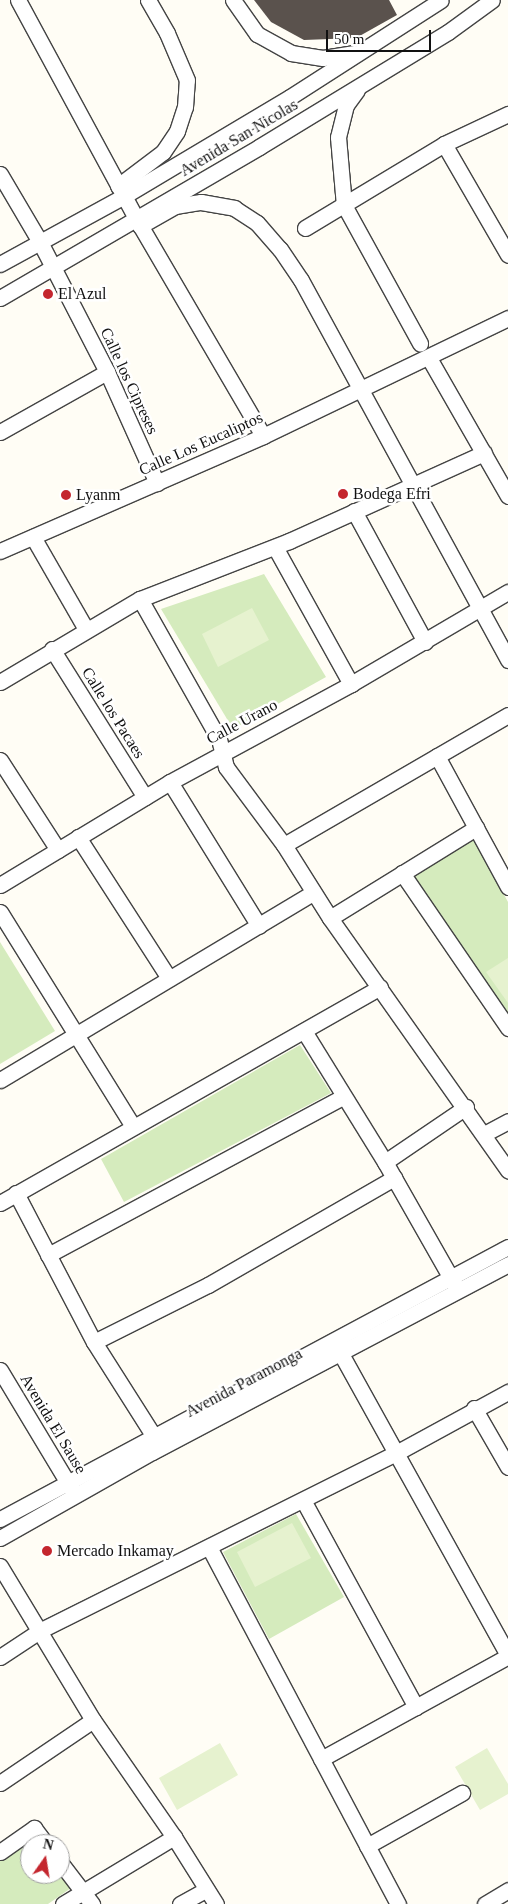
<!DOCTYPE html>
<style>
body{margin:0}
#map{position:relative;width:508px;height:1904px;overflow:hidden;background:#fffdf5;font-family:"Times New Roman",serif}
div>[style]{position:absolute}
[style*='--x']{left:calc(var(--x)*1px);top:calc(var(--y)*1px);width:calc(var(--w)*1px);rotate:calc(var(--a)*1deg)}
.green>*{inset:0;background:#d5ebbd}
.pitch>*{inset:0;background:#e6f2cf}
.building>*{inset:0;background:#5a524d}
.roads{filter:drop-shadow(1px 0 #444) drop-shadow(-1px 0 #444) drop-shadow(0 1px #444) drop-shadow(0 -1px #444)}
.minor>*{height:15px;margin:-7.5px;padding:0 7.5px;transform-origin:7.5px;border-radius:7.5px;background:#fff}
.dots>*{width:14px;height:14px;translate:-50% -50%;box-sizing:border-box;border:2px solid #fff;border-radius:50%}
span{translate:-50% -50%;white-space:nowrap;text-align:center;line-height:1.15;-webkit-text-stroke:5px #fff;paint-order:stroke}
.street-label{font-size:16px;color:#111}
.poi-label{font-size:16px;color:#111}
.left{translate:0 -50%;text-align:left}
.north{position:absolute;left:20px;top:1834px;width:50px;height:50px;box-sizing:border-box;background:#fff;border:1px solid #a0a0a0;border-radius:50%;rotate:13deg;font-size:14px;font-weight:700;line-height:20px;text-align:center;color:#111}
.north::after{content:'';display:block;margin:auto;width:18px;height:22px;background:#c4262e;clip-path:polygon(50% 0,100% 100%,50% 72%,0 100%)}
.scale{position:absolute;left:326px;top:30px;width:105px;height:22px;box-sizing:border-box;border:2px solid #111;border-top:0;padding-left:6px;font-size:15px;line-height:18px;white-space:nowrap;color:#111;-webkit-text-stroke:4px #fff;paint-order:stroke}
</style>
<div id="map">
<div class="green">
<i style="clip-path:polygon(264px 574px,326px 677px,233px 729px,161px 609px)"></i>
<i style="clip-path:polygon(472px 837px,508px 902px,508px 1016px,413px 875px)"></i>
<i style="clip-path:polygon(0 942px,55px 1031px,0 1064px)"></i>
<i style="clip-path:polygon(300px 1045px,331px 1093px,124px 1202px,101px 1159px)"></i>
<i style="clip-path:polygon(296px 1514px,344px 1597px,269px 1639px,223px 1552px)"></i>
<i style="clip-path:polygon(32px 1836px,37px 1844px,30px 1844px,30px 1874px,60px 1874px,71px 1888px,48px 1904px,0 1904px,0 1858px)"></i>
</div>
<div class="pitch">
<i style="clip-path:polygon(252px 608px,269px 640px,218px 667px,202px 634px)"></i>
<i style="clip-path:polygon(508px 958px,508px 1003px,486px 972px)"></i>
<i style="clip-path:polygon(292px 1523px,311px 1558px,255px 1587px,237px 1552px)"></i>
<i style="clip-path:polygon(220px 1743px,238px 1775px,177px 1810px,159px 1778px)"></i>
<i style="clip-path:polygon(487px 1748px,508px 1784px,508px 1794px,480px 1810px,455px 1767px)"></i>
</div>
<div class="building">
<i style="clip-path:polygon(254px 0,389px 0,397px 15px,356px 38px,304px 40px,271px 22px)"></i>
</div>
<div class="roads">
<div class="minor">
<i style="--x:18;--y:0;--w:250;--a:61.6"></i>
<i style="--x:137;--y:220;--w:250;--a:59.7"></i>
<i style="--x:233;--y:0;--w:42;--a:54.8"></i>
<i style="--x:257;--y:34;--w:39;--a:29"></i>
<i style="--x:291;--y:53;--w:32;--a:9"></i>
<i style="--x:323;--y:58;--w:32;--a:-9"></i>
<i style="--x:357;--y:90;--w:19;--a:126"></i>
<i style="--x:346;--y:105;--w:33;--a:104"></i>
<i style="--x:338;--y:137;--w:68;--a:85"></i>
<i style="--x:344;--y:205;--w:158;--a:61.2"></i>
<i style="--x:444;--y:144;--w:128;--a:60"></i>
<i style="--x:0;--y:174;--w:79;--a:59.5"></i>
<i style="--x:40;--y:242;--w:146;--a:62.7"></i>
<i style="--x:107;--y:372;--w:122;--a:65.8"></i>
<i style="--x:118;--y:186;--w:56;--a:-37.1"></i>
<i style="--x:163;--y:152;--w:25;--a:-56"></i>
<i style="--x:177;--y:131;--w:25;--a:-72"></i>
<i style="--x:185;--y:107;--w:27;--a:-86"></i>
<i style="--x:187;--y:80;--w:51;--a:-113.1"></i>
<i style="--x:167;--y:33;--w:38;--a:-120"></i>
<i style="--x:140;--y:226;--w:40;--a:-29.7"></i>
<i style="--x:175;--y:206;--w:26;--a:-9"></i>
<i style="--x:201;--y:202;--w:34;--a:10"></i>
<i style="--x:234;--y:208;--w:27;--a:33"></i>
<i style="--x:257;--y:223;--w:35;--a:49"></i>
<i style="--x:280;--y:249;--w:37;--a:56"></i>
<i style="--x:301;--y:280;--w:433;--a:61.4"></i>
<i style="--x:305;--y:228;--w:162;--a:-31.1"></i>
<i style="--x:444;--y:144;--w:71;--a:-25.1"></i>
<i style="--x:0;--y:264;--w:141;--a:-28.7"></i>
<i style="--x:124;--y:196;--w:193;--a:-30.8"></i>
<i style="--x:290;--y:97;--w:179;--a:-32.7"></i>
<i style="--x:0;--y:298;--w:300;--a:-30.2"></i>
<i style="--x:259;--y:147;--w:221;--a:-31.3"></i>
<i style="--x:448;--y:32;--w:54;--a:-36"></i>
<i style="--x:429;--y:358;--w:159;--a:60.2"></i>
<i style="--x:0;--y:432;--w:123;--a:-29.3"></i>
<i style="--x:354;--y:511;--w:149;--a:61.5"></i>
<i style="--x:33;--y:537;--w:106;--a:60.1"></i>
<i style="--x:275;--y:547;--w:157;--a:61"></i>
<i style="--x:0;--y:551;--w:287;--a:-23.6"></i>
<i style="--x:263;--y:436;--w:272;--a:-25.7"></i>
<i style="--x:140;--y:599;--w:161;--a:60.6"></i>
<i style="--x:219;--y:739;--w:29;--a:76"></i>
<i style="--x:226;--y:767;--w:97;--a:53.4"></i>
<i style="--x:284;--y:845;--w:86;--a:57.8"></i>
<i style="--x:330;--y:918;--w:309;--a:54.8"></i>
<i style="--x:52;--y:649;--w:175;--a:57.9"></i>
<i style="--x:0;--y:682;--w:163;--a:-30.7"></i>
<i style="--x:140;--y:599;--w:160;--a:-21.3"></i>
<i style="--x:289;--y:541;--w:214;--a:-24.3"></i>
<i style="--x:437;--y:756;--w:149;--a:61.5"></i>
<i style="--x:0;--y:760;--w:107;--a:57.2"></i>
<i style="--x:170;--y:782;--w:169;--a:58.3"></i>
<i style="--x:78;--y:837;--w:168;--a:57.2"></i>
<i style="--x:284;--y:845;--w:259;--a:-30.1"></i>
<i style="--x:402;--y:873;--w:188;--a:55.6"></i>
<i style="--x:0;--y:885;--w:199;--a:-31.2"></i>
<i style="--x:170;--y:782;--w:206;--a:-28.4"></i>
<i style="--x:351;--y:684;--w:182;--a:-30.4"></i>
<i style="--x:0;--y:912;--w:251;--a:58.2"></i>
<i style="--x:330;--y:918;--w:172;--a:-31.7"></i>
<i style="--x:304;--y:1031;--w:154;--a:58.3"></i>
<i style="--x:385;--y:1162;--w:144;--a:60.4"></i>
<i style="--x:0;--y:1080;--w:365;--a:-30.9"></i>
<i style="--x:484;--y:1134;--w:27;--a:-28"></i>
<i style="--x:385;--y:1162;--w:98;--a:-34.2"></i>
<i style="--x:16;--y:1193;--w:168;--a:62.4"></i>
<i style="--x:94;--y:1342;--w:110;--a:57.6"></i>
<i style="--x:0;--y:1203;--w:437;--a:-29.6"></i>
<i style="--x:48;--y:1255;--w:335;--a:-28.2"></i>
<i style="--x:94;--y:1342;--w:127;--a:-26.6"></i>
<i style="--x:208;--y:1285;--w:215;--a:-29.9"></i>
<i style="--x:335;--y:1343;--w:357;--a:61"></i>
<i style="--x:0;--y:1370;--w:140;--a:59"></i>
<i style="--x:474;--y:1408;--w:68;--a:60"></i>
<i style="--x:303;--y:1500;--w:236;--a:61.4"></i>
<i style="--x:0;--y:1519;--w:576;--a:-28.17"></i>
<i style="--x:0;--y:1538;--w:175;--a:-29.5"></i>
<i style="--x:152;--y:1452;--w:403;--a:-27.8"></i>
<i style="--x:209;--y:1547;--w:404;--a:62.1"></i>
<i style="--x:0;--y:1566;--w:180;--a:58.9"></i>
<i style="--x:93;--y:1720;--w:142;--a:55.3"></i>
<i style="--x:174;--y:1837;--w:79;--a:57.9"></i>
<i style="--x:0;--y:1657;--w:49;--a:-33.4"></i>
<i style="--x:41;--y:1630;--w:397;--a:-26.5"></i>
<i style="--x:396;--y:1453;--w:128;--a:-28.6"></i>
<i style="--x:321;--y:1759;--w:213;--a:-28.8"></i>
<i style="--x:0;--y:1783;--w:112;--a:-34.1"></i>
<i style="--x:367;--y:1846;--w:109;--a:-29.2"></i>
<i style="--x:0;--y:1852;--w:42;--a:-35.2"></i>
<i style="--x:34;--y:1828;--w:20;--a:53"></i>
<i style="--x:60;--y:1862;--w:53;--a:52.7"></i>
<i style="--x:63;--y:1904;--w:130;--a:-31.1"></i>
<i style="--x:180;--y:1904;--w:29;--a:-29"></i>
<i style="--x:485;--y:1904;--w:27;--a:-31"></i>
</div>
</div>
<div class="dots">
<i style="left:48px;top:294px;background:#c4262e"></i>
<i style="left:343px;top:494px;background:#c4262e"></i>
<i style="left:66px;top:495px;background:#c4262e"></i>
<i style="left:47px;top:1551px;background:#c4262e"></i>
</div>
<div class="street-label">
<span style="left:239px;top:138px;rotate:-31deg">Avenida San Nicolas</span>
<span style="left:129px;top:381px;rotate:65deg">Calle los Cipreses</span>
<span style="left:201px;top:444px;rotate:-24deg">Calle Los Eucaliptos</span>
<span style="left:113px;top:713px;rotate:58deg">Calle los Pacaes</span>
<span style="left:242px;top:722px;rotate:-28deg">Calle Urano</span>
<span style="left:244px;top:1383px;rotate:-28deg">Avenida Paramonga</span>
<span style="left:53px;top:1424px;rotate:59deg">Avenida El Sause</span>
</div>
<div class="poi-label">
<span class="left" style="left:58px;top:294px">El Azul</span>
<span class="left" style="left:353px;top:494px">Bodega Efri</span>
<span class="left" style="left:76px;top:495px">Lyanm</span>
<span class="left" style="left:57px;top:1551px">Mercado Inkamay</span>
</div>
<div class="north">N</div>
<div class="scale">50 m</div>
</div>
